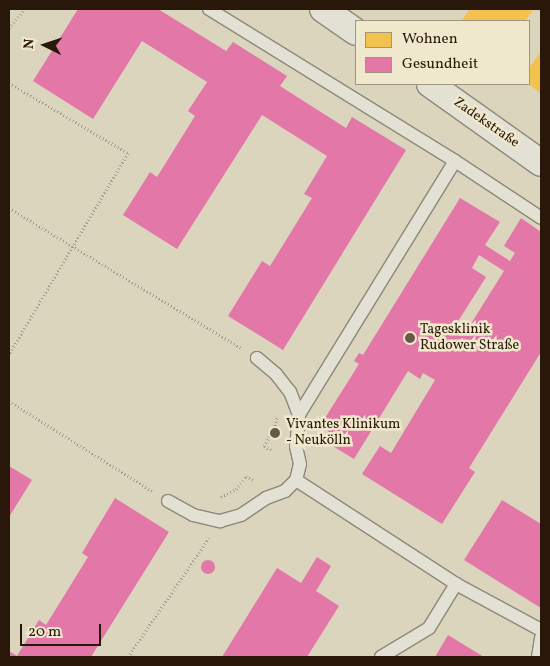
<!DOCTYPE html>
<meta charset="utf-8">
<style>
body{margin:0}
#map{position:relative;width:550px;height:666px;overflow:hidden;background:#dbd5be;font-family:Vollkorn,serif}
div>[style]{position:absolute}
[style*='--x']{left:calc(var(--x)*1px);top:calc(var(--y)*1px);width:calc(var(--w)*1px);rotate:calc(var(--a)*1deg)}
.homes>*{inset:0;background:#f2c14e}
.health>*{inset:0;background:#e377a8}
.round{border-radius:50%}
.path>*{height:3px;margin-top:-1.5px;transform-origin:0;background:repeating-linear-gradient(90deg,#a09b91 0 1px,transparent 0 3.5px)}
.roads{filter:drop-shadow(1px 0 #8d8779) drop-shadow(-1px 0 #8d8779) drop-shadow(0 1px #8d8779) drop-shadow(0 -1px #8d8779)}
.service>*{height:12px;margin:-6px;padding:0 6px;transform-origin:6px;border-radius:6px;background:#e3e0d4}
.minor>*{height:26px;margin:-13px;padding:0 13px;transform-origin:13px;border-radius:13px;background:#e3e0d4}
.dots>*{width:14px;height:14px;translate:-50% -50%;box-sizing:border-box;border:2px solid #f0e8cc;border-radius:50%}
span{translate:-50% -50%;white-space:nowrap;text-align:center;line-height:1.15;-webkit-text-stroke:5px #f0e8cc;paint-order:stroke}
.street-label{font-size:14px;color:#29180a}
.poi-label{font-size:14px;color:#29180a}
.left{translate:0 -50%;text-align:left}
.frame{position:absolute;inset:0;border:10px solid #29180a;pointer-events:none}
.legend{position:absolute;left:355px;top:20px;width:175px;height:65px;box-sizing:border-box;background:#f0e8cc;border:1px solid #a0957e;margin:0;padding:6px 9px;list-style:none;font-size:15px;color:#29180a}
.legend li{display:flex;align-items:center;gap:10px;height:25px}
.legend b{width:25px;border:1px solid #a0957e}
.north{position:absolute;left:20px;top:20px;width:50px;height:50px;-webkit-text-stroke:4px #f0e8cc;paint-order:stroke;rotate:274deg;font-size:14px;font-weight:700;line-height:20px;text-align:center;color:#29180a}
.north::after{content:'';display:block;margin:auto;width:18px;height:22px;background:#29180a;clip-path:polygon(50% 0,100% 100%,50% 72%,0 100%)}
.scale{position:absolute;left:20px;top:624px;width:81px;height:22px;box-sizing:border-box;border:2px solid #29180a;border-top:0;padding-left:6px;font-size:15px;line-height:18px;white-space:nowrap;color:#29180a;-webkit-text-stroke:4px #f0e8cc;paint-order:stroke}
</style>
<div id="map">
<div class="homes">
<i style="clip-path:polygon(470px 9px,534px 9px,526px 20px,528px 21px,461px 21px)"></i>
<i style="clip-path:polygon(541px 51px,541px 94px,529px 84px,529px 68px)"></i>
</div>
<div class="health">
<i style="clip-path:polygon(78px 9px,158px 9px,226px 51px,233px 42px,287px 76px,280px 86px,346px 128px,352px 117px,406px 150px,283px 350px,228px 316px,262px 261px,270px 266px,312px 198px,304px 194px,327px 156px,262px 115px,177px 249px,123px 215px,150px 172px,157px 177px,195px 116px,188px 111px,207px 82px,142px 41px,93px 119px,33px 81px)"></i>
<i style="clip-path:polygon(evenodd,460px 198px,500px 222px,485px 245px,510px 261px,515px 253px,504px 246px,521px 218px,541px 232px,541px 352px,469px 468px,475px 472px,442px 524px,362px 474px,380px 446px,391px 453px,435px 380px,423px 373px,420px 379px,408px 371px,354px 459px,323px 440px,333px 423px,325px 418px,359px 364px,354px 361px,359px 353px,363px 355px,460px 198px,479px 255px,504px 271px,467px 330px,457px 323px,486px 277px,472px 268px,479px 255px)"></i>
<i style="clip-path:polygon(9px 466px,32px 480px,9px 517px)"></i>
<i style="clip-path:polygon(115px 498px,169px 532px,91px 657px,9px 657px,9px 651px,17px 656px,39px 620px,46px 625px,88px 557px,82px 553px)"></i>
<i style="clip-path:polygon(502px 500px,541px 524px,541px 608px,464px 560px)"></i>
<i style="clip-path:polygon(317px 557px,331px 566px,316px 591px,339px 606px,307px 657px,222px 657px,277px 568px,301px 583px)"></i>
<i class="round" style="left:201px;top:560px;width:14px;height:14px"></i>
<i style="clip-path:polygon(448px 635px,484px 657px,435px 657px)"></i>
</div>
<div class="path">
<i style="--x:9;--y:28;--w:25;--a:-50"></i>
<i style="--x:9;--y:83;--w:138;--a:30.5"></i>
<i style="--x:128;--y:153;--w:234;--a:120.6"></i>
<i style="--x:9;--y:208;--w:271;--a:31.1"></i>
<i style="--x:9;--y:401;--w:169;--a:32.2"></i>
<i style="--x:271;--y:450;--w:8;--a:-150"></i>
<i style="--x:264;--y:446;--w:20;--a:-60"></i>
<i style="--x:274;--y:429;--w:12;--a:-76"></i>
<i style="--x:221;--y:497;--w:17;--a:-28"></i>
<i style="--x:236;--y:489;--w:16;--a:-52"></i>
<i style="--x:246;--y:476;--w:8;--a:30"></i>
<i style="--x:128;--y:657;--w:144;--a:-55.8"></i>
</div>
<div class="roads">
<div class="service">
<i style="--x:209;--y:9;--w:289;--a:31.7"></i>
<i style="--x:455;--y:161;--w:298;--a:121.6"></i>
<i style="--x:455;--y:161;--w:103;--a:33.5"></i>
<i style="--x:296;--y:480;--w:191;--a:33"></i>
<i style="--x:456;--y:584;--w:97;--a:28.4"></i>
<i style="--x:168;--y:501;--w:29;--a:29"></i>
<i style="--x:193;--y:515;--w:28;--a:13"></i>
<i style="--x:220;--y:521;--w:22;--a:-16"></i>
<i style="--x:241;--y:515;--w:30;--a:-34"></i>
<i style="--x:266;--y:498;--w:20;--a:-20"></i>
<i style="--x:285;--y:491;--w:16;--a:-45"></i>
<i style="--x:296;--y:480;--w:16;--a:-76"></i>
<i style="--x:300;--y:464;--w:18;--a:-103"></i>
<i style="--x:296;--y:446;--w:31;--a:-84"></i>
<i style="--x:299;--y:415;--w:25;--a:-111"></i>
<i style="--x:290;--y:392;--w:23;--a:-128"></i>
<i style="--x:276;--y:374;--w:25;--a:-140"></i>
<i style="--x:381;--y:657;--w:56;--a:-31.1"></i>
<i style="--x:429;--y:628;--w:52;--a:-58.5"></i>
<i style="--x:538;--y:657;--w:20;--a:-81"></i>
</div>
<div class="minor">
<i style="--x:323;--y:9;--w:40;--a:34.9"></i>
<i style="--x:430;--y:84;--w:136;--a:35.4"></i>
</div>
</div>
<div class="dots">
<i style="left:410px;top:338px;background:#675a49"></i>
<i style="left:275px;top:433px;background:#675a49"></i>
</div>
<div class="street-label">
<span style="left:486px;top:123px;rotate:35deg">Zadekstraße</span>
</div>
<div class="poi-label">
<span class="left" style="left:420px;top:338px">Tagesklinik<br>Rudower Straße</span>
<span class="left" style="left:286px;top:433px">Vivantes Klinikum<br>- Neukölln</span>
</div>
<div class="frame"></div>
<ul class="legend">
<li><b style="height:14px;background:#f2c14e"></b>Wohnen</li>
<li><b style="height:14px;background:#e377a8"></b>Gesundheit</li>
</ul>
<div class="north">N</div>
<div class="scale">20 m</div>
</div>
